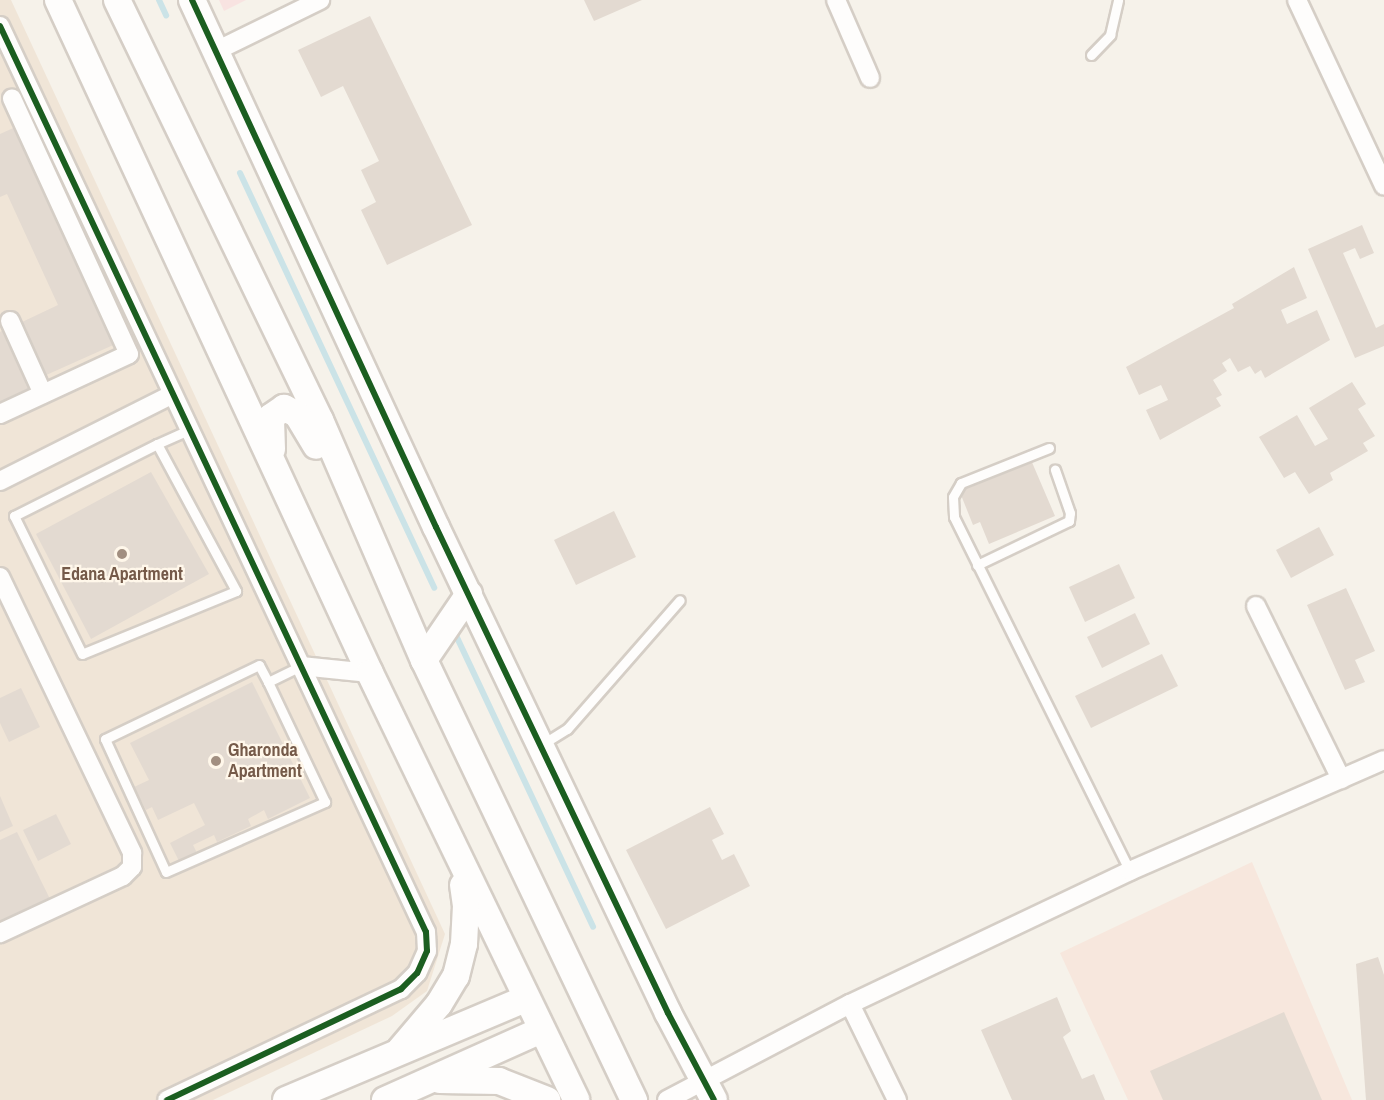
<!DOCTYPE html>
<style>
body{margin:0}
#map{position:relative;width:1384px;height:1100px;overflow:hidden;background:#f6f2ea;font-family:"Archivo Narrow",sans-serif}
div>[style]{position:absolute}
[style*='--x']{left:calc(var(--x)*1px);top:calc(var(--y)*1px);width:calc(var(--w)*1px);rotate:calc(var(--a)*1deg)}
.residential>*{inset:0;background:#f0e5d7}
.commercial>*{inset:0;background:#f7e7dd}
.medical>*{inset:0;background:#f8e3e1}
.stream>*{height:6px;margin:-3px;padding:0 3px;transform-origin:3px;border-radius:3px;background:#cbe3e7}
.building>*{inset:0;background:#e3dad1}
.roads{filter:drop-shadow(2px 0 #d5cec6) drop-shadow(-2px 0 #d5cec6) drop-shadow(0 2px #d5cec6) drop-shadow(0 -2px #d5cec6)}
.lane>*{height:9px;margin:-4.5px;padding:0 4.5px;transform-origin:4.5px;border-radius:4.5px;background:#fefdfc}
.street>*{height:18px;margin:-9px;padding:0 9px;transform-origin:9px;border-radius:9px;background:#fefdfc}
.secondary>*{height:26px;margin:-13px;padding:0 13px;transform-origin:13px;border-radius:13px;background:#fefdfc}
.cycleway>*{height:6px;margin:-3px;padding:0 3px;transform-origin:3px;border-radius:3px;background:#1b5e20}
.dots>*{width:16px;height:16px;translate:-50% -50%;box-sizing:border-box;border:3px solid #fff7ea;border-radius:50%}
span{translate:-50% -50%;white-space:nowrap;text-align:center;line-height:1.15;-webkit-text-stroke:4.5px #fff7ea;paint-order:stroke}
.poi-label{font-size:18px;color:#755a49;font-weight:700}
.left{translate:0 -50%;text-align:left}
</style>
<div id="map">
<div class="residential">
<i style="clip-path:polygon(0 0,11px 0,445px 934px,427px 991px,392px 1016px,213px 1100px,0 1100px)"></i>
</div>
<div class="commercial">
<i style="clip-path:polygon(1252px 862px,1352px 1100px,1128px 1100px,1060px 953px)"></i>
</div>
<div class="medical">
<i style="clip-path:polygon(219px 0,246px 0,224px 11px)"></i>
</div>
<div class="stream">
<i style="--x:159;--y:0;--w:17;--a:65"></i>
<i style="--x:240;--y:173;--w:458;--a:64.9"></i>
<i style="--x:453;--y:629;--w:329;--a:64.8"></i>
</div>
<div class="building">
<i style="clip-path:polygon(584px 0,642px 0,594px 21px)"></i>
<i style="clip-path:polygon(370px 16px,472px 225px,387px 265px,361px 210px,376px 202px,361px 170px,379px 161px,343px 86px,321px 97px,298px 50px)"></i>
<i style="clip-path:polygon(20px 125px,120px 342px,44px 376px,20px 323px,58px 305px,7px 194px,0 197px,0 134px)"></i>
<i style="clip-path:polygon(1362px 225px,1374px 253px,1360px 259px,1355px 248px,1343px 253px,1376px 328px,1384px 324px,1384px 346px,1355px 358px,1308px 249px)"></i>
<i style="clip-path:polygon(1294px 267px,1307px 298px,1281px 310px,1287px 324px,1317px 310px,1330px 340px,1265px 378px,1261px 370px,1255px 374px,1250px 366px,1238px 372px,1230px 358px,1222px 363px,1227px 371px,1213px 380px,1222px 395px,1216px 398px,1221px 406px,1160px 440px,1146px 410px,1168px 400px,1161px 385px,1139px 395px,1126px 367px,1234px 308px,1232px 304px)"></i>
<i style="clip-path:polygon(3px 330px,32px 389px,0 404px,0 332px)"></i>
<i style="clip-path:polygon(1352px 382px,1366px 404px,1358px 409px,1375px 436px,1363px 443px,1368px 451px,1330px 473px,1333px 480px,1309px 494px,1295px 472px,1284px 478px,1259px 437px,1297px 415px,1315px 446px,1328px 439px,1309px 408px)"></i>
<i style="clip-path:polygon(1031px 460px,1055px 516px,989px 544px,980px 522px,973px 525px,961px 495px,964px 488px)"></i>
<i style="clip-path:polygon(151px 472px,209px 574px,91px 639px,36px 534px)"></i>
<i style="clip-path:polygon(614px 511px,636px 557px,576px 585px,554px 540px)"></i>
<i style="clip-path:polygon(1319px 527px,1334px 555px,1291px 578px,1276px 550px)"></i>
<i style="clip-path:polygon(1119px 564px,1135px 598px,1085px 622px,1069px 587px)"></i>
<i style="clip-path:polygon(1346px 588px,1375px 651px,1355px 660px,1365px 682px,1345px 690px,1307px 605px)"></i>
<i style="clip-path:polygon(1135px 613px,1150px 644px,1102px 668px,1087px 637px)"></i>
<i style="clip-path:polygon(1162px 654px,1178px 686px,1091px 728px,1075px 696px)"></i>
<i style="clip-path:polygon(252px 682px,310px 798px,268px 819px,264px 810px,248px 819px,251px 826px,217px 842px,214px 835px,193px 845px,197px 853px,179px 861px,170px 843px,205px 825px,194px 803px,158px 820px,152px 807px,146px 810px,134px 787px,149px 780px,130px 743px)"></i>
<i style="clip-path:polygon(21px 688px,40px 727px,9px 742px,0 723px,0 698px)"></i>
<i style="clip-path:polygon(0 796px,13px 826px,0 832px)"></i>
<i style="clip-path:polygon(710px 807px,724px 834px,712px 840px,722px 860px,734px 854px,750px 886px,666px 929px,626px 850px)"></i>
<i style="clip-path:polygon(56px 814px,71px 844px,38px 861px,23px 830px)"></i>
<i style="clip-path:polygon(17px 832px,50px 899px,0 923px,0 840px)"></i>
<i style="clip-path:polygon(1378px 957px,1384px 975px,1384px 1100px,1366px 1100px,1356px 964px)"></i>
<i style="clip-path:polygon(1057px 997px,1071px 1031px,1063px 1037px,1082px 1079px,1094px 1074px,1105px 1100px,1012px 1100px,981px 1030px)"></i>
<i style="clip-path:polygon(1284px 1012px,1322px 1100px,1163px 1100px,1150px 1071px)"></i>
</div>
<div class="roads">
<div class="lane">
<i style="--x:1091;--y:55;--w:28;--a:-46"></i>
<i style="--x:1110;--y:35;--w:36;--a:-77"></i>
<i style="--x:157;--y:444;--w:167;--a:61.7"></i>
<i style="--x:236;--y:591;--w:166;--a:157.8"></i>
<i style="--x:82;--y:654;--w:154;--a:-116.2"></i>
<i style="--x:14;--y:516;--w:160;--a:-26.7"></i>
<i style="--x:157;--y:444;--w:36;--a:-24"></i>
<i style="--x:1049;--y:448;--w:95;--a:158.3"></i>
<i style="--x:961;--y:483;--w:16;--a:120"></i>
<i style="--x:953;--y:497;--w:20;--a:87"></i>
<i style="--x:954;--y:517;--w:395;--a:63.6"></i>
<i style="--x:977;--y:565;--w:102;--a:-25.6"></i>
<i style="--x:1069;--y:521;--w:8;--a:-83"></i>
<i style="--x:1070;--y:513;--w:46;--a:-109.2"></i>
<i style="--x:268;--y:682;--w:19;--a:-118"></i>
<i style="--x:259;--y:665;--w:171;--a:154.3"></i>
<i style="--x:105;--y:739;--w:146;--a:65.4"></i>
<i style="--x:166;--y:872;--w:174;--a:-23.8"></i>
<i style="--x:325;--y:802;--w:133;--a:-115.4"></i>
<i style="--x:268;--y:682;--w:37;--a:-26"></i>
<i style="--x:541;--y:745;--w:31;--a:-32"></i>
<i style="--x:567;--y:729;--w:171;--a:-48.8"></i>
</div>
<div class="street">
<i style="--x:836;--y:0;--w:85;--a:66.4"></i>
<i style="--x:1297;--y:0;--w:205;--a:64.9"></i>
<i style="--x:0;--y:26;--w:1001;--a:64.82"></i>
<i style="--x:426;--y:932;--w:19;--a:87"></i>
<i style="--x:427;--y:951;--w:24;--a:114"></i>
<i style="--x:417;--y:973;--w:23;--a:135"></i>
<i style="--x:401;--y:989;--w:259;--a:154.6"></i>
<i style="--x:216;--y:51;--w:116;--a:-26.1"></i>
<i style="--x:10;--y:321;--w:80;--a:65.7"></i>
<i style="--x:0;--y:414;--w:142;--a:-24.9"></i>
<i style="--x:129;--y:354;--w:281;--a:-114.6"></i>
<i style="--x:0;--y:481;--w:191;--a:-26.7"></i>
<i style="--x:0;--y:577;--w:306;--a:64.4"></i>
<i style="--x:132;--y:853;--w:14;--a:90"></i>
<i style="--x:132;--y:867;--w:13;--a:135"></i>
<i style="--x:123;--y:876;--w:136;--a:155.1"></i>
<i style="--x:1256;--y:606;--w:193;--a:63.8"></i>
<i style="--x:301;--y:666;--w:69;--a:5.8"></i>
<i style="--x:850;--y:1004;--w:107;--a:63.9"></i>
<i style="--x:667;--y:1100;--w:207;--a:-27.7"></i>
<i style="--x:850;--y:1004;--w:310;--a:-25.4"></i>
<i style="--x:1130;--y:871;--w:277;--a:-23.6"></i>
</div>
<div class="secondary">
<i style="--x:58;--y:0;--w:742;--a:65.13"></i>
<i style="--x:370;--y:673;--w:474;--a:64.2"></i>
<i style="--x:117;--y:0;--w:466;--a:64.2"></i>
<i style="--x:320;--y:420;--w:262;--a:66.6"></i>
<i style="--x:424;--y:660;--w:488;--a:64.5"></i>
<i style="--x:192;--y:0;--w:581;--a:65.16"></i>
<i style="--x:436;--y:527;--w:539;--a:64.48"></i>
<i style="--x:668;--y:1013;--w:98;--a:62.1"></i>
<i style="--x:272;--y:449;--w:32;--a:-92"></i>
<i style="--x:271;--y:417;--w:16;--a:-35"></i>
<i style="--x:284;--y:408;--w:14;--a:25"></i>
<i style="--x:297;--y:414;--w:37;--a:59"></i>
<i style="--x:424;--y:660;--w:80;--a:-55.7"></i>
<i style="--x:400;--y:1050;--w:60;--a:-49.7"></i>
<i style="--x:439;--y:1004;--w:33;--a:-59"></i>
<i style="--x:456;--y:976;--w:33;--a:-76"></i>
<i style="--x:464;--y:944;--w:38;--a:-87"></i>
<i style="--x:466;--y:906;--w:21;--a:-98"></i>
<i style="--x:440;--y:1080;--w:59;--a:1"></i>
<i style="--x:499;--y:1081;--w:52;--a:21.6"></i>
<i style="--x:286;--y:1100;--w:259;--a:-22.9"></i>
<i style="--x:385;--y:1100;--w:169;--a:-24.1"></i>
</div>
</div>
<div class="cycleway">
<i style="--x:192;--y:0;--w:581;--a:65.16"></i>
<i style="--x:436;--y:527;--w:539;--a:64.48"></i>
<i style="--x:668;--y:1013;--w:98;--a:62.1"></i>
<i style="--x:0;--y:26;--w:1001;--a:64.82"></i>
<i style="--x:426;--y:932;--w:19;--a:87"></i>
<i style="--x:427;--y:951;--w:24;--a:114"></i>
<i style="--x:417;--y:973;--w:23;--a:135"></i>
<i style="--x:401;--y:989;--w:259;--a:154.6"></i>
</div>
<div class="dots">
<i style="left:122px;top:554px;background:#a28f81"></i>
<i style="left:216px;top:761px;background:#a28f81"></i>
</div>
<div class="poi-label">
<span style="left:122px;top:574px">Edana Apartment</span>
<span class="left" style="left:228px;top:761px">Gharonda<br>Apartment</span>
</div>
</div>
